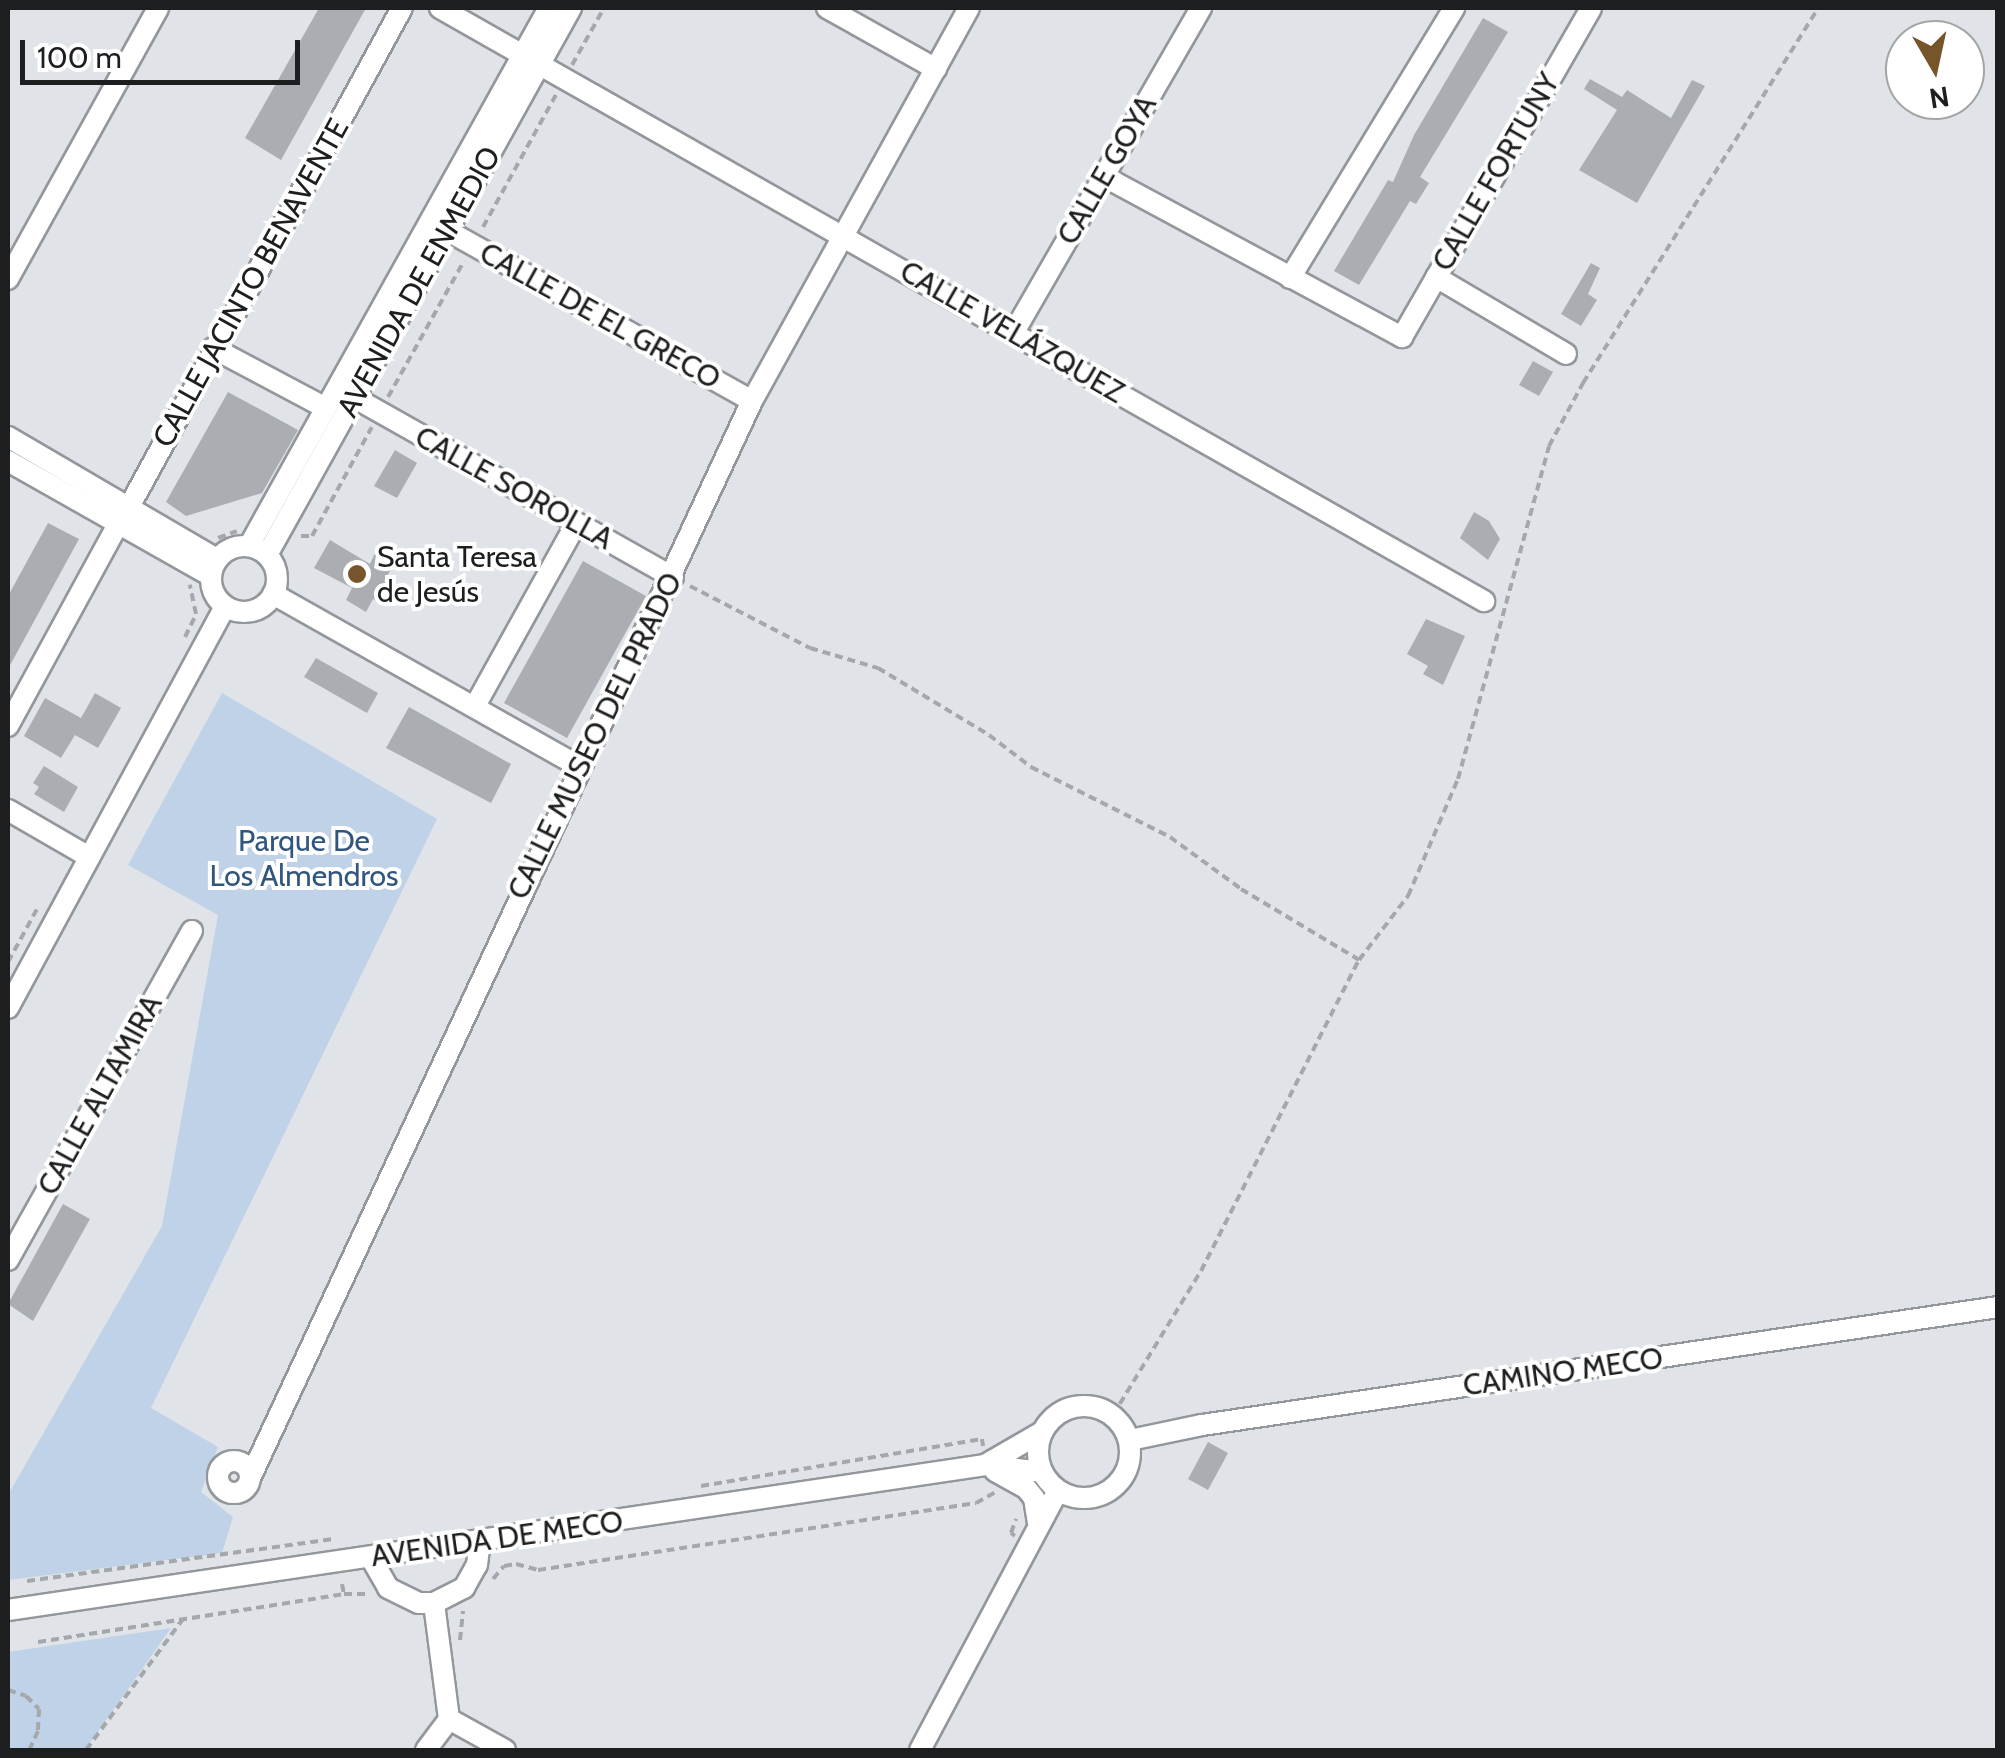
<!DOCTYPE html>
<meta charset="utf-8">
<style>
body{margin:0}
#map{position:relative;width:2005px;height:1758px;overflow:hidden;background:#e0e4e8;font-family:Cabin,sans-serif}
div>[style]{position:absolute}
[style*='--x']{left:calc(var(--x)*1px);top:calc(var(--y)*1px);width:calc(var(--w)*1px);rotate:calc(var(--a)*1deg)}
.green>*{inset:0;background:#bfd2e7}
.building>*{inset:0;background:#aaaeb3}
.path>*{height:4px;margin-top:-2px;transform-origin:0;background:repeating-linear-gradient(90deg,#a4a8ab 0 8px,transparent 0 13px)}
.roads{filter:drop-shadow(2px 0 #93979b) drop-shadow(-2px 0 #93979b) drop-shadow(0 2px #93979b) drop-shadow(0 -2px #93979b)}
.minor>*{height:20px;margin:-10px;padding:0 10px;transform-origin:10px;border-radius:10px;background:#fff}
.minor>.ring{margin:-10px;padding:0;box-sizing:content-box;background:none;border:20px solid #fff;border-radius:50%}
.dots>*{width:28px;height:28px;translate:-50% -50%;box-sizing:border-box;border:5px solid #fff;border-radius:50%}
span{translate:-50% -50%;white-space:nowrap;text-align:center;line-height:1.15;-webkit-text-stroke:8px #fff;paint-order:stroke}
.street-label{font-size:30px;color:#1c1e1f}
.poi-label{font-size:30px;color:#1c1e1f}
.left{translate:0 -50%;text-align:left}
.park-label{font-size:30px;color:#30567f}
.frame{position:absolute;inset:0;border:10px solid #1c1e1f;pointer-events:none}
.north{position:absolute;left:1885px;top:20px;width:100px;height:100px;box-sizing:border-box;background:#fff;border:2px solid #a4a5a5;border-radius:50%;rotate:171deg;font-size:28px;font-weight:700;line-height:40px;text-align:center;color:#1c1e1f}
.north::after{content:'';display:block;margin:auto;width:35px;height:45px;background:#76552b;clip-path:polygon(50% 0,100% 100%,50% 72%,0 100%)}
.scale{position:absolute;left:20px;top:40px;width:280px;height:45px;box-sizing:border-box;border:5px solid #1c1e1f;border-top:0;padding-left:12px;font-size:30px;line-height:35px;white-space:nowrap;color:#1c1e1f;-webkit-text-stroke:8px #fff;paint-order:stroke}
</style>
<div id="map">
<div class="green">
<i style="clip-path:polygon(222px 693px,437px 819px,151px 1408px,218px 1447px,201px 1492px,233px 1517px,222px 1553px,8px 1580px,8px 1495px,162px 1226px,218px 915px,128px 865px)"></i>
<i style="clip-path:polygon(171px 1628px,85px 1750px,8px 1750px,8px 1652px)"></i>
</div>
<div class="building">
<i style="clip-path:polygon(319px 8px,366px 8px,281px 160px,245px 138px)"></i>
<i style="clip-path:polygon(1483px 18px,1508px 32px,1420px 177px,1429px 183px,1416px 204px,1410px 201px,1359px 285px,1334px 271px,1388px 180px,1393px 182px,1414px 135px)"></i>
<i style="clip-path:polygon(1590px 79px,1622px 97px,1627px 90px,1671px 118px,1692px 80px,1705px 86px,1637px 203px,1579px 170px,1617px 110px,1584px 89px)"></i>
<i style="clip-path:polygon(1591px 263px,1600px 268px,1588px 294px,1597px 300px,1581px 326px,1561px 314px)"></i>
<i style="clip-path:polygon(1533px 361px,1553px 372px,1539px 396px,1519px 385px)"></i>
<i style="clip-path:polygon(228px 392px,298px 430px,262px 493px,186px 516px,166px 502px)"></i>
<i style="clip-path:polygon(395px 450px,417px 463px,397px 498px,374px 486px)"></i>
<i style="clip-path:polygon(1474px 512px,1489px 521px,1500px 539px,1488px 560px,1460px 538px)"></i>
<i style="clip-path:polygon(48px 523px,79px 539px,8px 669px,8px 596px)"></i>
<i style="clip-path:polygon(330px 540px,370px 564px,376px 551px,396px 561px,384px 581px,396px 587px,385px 606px,373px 599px,366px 612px,346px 600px,352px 588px,314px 568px)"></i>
<i style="clip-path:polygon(583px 561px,646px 596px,567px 738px,504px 703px)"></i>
<i style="clip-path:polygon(1426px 619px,1465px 636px,1443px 685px,1423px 674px,1428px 666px,1407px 654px)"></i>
<i style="clip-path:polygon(316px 658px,378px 693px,367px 713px,304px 677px)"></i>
<i style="clip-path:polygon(95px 693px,121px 708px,98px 748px,75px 735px,61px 758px,24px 736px,45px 698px,81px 718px)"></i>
<i style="clip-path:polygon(409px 707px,511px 764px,491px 803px,386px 748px)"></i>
<i style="clip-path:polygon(44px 766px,78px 787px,64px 812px,34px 794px,39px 787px,33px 783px)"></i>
<i style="clip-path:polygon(63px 1204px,90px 1219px,33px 1321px,8px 1304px)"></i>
<i style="clip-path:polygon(1208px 1442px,1228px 1453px,1208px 1490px,1188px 1479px)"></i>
</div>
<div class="path">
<i style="--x:572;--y:65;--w:65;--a:-60.7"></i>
<i style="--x:483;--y:227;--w:151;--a:-61.1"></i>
<i style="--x:388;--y:397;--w:156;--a:-60.8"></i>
<i style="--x:301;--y:536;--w:11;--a:0"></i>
<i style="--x:312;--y:536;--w:124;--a:-61.2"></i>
<i style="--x:218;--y:538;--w:20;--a:-20"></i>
<i style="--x:690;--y:586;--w:135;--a:27.3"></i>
<i style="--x:810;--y:648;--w:71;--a:16.4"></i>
<i style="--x:878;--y:668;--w:130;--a:31.1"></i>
<i style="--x:989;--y:735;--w:53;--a:37.3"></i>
<i style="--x:1031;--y:767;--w:156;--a:26.7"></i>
<i style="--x:1170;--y:837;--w:88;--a:36.2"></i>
<i style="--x:1241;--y:889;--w:138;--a:31"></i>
<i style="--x:185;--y:637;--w:25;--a:-64"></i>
<i style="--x:196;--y:614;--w:30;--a:-102"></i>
<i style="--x:8;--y:962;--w:60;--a:-61.3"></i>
<i style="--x:1113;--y:1415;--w:169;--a:-58.6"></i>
<i style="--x:1201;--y:1271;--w:349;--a:-63.1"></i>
<i style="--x:1359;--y:960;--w:81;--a:-52.6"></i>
<i style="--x:1408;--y:896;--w:127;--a:-66.9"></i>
<i style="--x:1458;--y:779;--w:345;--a:-74.7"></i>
<i style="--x:1549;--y:446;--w:72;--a:-61.6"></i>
<i style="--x:1583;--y:383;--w:443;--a:-57.9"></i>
<i style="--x:701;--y:1486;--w:285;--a:-9.5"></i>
<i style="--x:982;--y:1439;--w:7;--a:82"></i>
<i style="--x:1015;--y:1536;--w:5;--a:-143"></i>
<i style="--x:1011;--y:1533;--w:15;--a:-70"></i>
<i style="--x:493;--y:1579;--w:17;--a:-50"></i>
<i style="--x:504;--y:1566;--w:12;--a:-9"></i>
<i style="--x:516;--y:1564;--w:23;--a:15"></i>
<i style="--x:538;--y:1570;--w:443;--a:-8.7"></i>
<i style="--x:976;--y:1503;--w:21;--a:-29"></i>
<i style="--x:27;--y:1581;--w:311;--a:-7.8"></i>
<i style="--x:342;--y:1584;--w:10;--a:79"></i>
<i style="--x:344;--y:1594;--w:25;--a:0"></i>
<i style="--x:460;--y:1640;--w:29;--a:-84"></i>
<i style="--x:38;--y:1642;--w:310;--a:-8.9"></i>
<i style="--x:8;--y:1690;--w:19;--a:18"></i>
<i style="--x:26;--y:1696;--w:18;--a:45"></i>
<i style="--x:39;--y:1709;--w:22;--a:93"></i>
<i style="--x:38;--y:1731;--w:21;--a:115"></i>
<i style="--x:86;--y:1750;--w:163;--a:-53.5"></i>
</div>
<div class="roads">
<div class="minor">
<i style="--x:440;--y:8;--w:1201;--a:29.6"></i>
<i style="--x:827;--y:8;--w:125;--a:29.2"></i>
<i style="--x:1103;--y:176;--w:340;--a:28.3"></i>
<i style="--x:1402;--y:337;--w:379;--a:-60.1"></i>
<i style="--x:448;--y:231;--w:348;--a:29.2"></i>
<i style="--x:1436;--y:277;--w:151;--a:30.6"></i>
<i style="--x:1290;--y:278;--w:316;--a:-58.7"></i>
<i style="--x:8;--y:279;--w:310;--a:-61"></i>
<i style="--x:1014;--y:332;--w:374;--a:-60"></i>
<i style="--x:213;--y:348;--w:126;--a:28"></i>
<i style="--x:355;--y:398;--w:365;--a:29.4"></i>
<i style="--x:8;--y:437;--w:242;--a:30.3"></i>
<i style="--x:8;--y:461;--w:233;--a:29.5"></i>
<i style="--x:129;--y:507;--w:569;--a:-61.32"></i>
<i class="ring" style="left:211px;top:546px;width:46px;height:46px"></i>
<i style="--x:249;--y:546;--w:616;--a:-60.86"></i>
<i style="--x:267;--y:555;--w:626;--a:-60.94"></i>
<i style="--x:273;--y:594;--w:350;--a:29.4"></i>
<i style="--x:475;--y:706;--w:208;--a:-61"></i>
<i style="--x:8;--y:726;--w:232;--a:-61.4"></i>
<i style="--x:8;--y:810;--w:94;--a:30.1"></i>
<i style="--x:8;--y:1008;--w:456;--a:-61.6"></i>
<i style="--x:8;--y:1260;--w:377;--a:-60.8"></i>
<i class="ring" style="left:1038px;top:1406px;width:72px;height:72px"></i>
<i style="--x:1130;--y:1440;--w:74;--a:-11.8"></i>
<i style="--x:1202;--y:1425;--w:805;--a:-8.43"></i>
<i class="ring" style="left:218px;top:1461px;width:12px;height:12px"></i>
<i style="--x:985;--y:1465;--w:66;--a:-30.1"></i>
<i style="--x:995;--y:1471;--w:35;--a:29"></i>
<i style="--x:1026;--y:1488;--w:13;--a:51"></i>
<i style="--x:1034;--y:1498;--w:24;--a:81"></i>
<i style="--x:250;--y:1478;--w:1188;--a:-65.01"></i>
<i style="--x:752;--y:401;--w:449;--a:-61.1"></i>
<i style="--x:371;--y:1558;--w:34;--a:60"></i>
<i style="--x:388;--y:1588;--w:34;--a:26"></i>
<i style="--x:419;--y:1603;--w:15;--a:0"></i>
<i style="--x:434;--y:1603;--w:34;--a:-27"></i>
<i style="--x:464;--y:1588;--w:26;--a:-61"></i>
<i style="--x:477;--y:1565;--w:23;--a:-83"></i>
<i style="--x:8;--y:1610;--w:988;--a:-8.44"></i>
<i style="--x:985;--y:1465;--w:57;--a:7"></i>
<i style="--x:449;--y:1719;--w:64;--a:29"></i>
<i style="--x:426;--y:1750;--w:39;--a:-53"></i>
<i style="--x:449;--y:1719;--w:117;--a:-97.4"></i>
<i style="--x:920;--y:1750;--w:293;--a:-62"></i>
</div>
</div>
<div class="dots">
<i style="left:357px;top:574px;background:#76552b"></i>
</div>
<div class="street-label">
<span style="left:1107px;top:170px;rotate:-60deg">CALLE GOYA</span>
<span style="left:1496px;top:172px;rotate:-60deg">CALLE FORTUNY</span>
<span style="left:419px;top:282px;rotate:-61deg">AVENIDA DE ENMEDIO</span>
<span style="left:251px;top:283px;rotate:-61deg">CALLE JACINTO BENAVENTE</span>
<span style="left:600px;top:316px;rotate:29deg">CALLE DE EL GRECO</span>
<span style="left:1012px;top:332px;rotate:30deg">CALLE VELÁZQUEZ</span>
<span style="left:514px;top:488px;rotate:29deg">CALLE SOROLLA</span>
<span style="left:595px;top:736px;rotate:-64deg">CALLE MUSEO DEL PRADO</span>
<span style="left:100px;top:1095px;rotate:-61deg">CALLE ALTAMIRA</span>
<span style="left:1563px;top:1372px;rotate:-8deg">CAMINO MECO</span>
<span style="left:497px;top:1539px;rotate:-8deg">AVENIDA DE MECO</span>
</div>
<div class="poi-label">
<span class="left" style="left:377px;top:574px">Santa Teresa<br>de Jesús</span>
</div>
<div class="park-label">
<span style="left:304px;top:858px">Parque De<br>Los Almendros</span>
</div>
<div class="frame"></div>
<div class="north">N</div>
<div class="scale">100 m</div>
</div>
